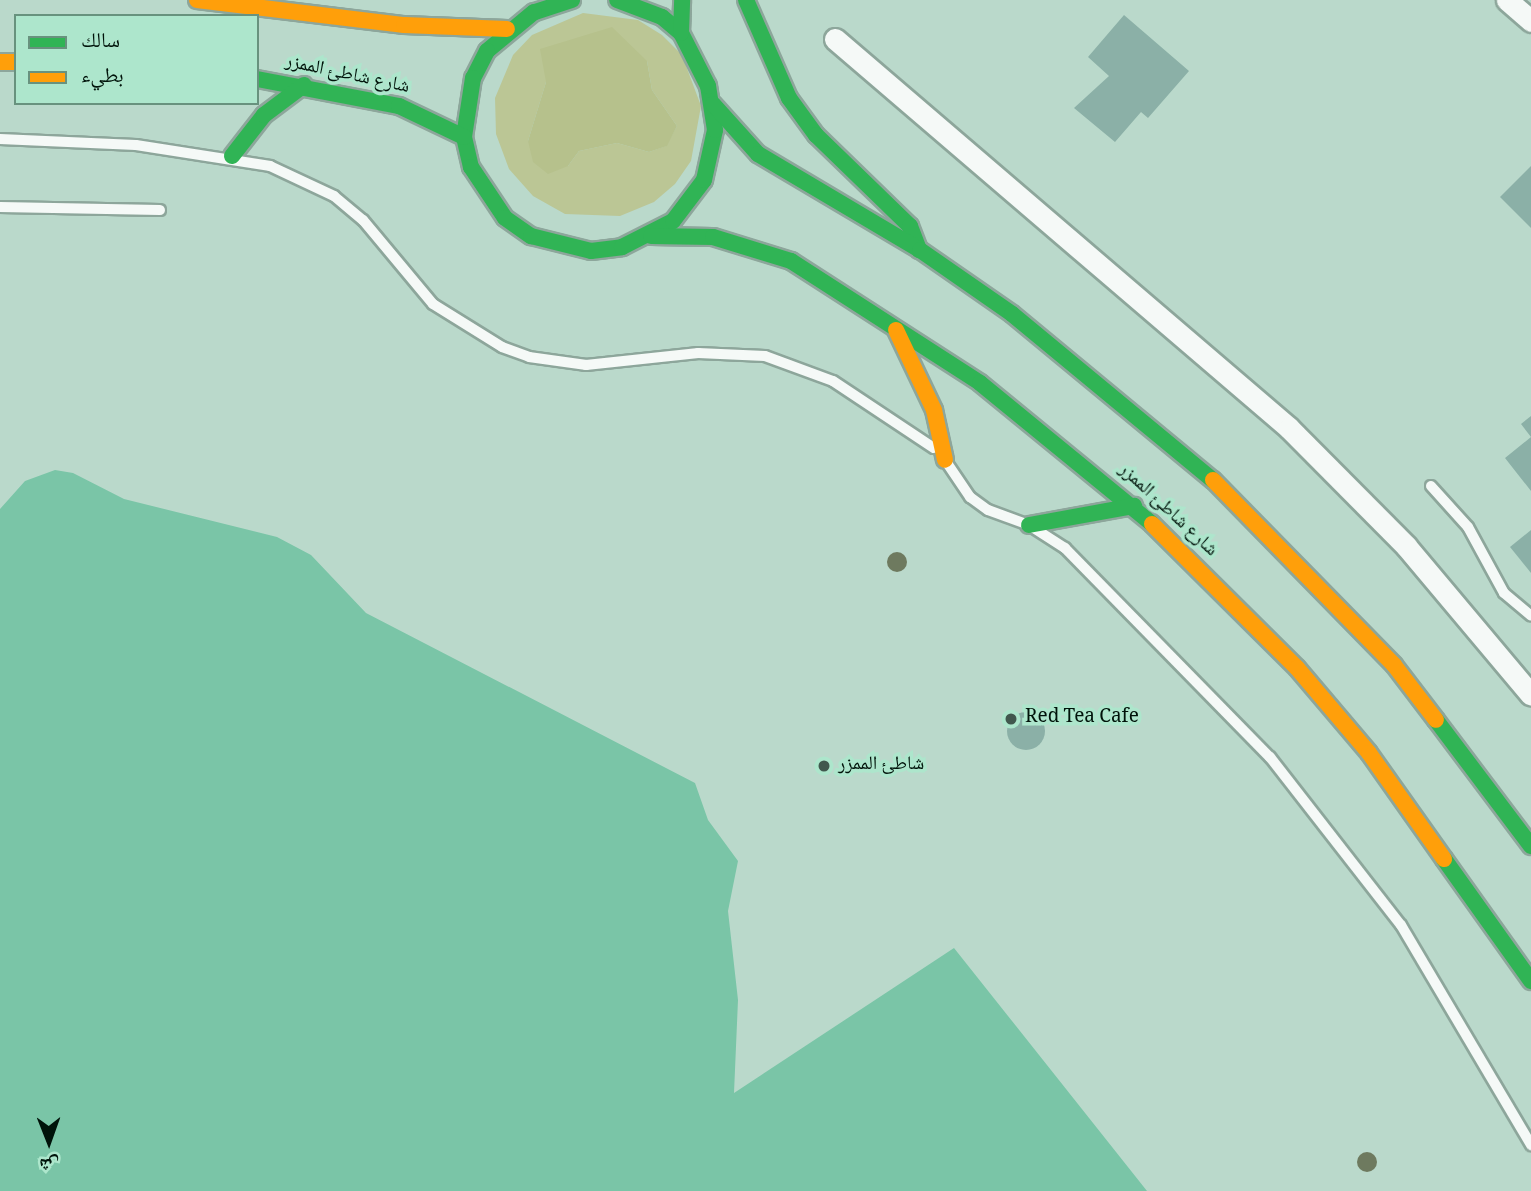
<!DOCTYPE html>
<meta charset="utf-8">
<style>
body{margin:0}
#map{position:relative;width:1531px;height:1191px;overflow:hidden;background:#bad9cb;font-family:Georgia,"Noto Naskh Arabic",serif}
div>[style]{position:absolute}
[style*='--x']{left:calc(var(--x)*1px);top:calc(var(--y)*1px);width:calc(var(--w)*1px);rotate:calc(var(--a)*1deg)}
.green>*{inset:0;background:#bbc695}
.forest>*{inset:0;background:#b6c18c}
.water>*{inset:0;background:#7ac5a7}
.building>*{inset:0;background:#8bb0a7}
.round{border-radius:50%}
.roads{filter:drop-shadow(2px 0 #8da69b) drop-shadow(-2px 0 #8da69b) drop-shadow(0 2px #8da69b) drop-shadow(0 -2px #8da69b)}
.lane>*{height:10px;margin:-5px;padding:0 5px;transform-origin:5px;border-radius:5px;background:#f5f9f7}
.street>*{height:21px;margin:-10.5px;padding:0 10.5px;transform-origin:10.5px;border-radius:10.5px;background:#f5f9f7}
.fast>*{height:16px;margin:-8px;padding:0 8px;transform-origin:8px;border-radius:8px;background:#30b455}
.slow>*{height:16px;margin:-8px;padding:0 8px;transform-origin:8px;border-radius:8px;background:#ff9f0a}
.trees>*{width:20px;height:20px;margin:-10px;border-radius:50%;background:#6e7a5f}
.dots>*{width:19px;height:19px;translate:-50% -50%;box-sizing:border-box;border:4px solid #ade6cc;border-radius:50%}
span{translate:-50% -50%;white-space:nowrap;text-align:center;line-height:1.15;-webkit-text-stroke:7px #ade6cc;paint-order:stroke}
.street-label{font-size:19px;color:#00130a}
.poi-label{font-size:19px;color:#00130a}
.left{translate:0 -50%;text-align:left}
.legend{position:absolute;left:14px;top:14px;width:245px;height:91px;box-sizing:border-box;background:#ade6cc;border:2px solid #68927e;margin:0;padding:9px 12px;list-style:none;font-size:21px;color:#00130a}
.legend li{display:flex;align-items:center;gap:14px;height:35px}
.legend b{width:35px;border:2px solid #68927e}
.north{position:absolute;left:14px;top:1107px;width:70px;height:70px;-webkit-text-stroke:5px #ade6cc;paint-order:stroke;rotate:179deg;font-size:19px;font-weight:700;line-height:28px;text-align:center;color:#00130a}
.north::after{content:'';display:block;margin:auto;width:24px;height:32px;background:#00130a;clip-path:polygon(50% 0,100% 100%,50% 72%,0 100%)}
</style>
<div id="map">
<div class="green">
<i style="clip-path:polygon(evenodd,583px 13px,638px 20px,662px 35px,682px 55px,701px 106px,691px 161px,675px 184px,654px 202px,620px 216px,565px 214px,533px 196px,509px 169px,496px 134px,495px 98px,513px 55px,532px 35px,583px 13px,647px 61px,652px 90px,677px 126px,666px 146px,649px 152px,617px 143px,579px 151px,568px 166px,528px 141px,546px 82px,647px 61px)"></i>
</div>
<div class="forest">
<i style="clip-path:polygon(612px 27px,647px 61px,652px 90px,677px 126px,667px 146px,649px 152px,617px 143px,579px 151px,568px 166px,548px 174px,533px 162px,528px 141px,546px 82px,540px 49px)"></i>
</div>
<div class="water">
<i style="clip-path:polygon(55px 470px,73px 473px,124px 499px,277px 537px,311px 555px,366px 613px,695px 783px,708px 820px,738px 861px,728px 911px,738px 1000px,734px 1093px,954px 948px,1147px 1191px,0 1191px,0 509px,25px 481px)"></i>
</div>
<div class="building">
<i style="clip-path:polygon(1124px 15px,1189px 71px,1148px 118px,1141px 112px,1115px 142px,1074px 108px,1109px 76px,1088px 57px)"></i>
<i style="clip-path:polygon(1531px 166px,1531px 228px,1500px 197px)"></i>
<i style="clip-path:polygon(1531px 416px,1531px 491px,1505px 458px,1531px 437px,1521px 424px)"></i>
<i style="clip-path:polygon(1531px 530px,1531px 573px,1510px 547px)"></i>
<i class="round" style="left:1007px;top:712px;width:38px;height:38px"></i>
</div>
<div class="roads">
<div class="lane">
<i style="--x:0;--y:139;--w:136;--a:2.5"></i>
<i style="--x:136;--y:145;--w:136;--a:8.9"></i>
<i style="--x:270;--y:166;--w:71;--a:25.1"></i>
<i style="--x:334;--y:196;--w:38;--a:40"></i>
<i style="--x:363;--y:220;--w:109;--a:50.2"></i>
<i style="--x:433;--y:304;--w:81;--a:31.9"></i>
<i style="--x:502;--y:347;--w:29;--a:20"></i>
<i style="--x:529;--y:357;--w:58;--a:8"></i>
<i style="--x:586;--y:365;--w:113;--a:-6.1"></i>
<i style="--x:698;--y:353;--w:67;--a:2.6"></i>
<i style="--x:765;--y:356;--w:72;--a:20.2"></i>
<i style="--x:833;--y:381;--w:121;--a:33.6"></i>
<i style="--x:0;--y:207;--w:160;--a:1.1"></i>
<i style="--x:945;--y:460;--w:45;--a:56"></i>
<i style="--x:970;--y:497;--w:22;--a:36"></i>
<i style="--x:988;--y:510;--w:44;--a:20.1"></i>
<i style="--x:1029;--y:525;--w:43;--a:32.6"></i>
<i style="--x:1065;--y:548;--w:293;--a:45.6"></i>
<i style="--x:1270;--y:757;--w:213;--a:52.1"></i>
<i style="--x:1401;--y:925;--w:256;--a:59.4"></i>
<i style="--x:1431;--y:486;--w:55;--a:47.9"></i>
<i style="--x:1468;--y:527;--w:75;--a:61.4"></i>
<i style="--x:1504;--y:593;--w:35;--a:40"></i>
</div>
<div class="street">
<i style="--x:1507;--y:0;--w:32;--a:41"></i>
<i style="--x:835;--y:39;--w:598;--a:40.59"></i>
<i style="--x:1289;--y:428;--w:166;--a:45.2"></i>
<i style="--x:1406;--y:546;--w:194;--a:50"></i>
</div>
<div class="fast">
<i style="--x:572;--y:0;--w:40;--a:162"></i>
<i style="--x:534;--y:12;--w:61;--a:140.3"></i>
<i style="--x:487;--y:51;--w:30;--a:117"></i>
<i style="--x:473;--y:78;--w:60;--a:98.7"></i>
<i style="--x:464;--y:137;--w:31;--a:77"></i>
<i style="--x:471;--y:167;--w:61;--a:56.3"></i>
<i style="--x:505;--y:218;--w:32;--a:35"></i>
<i style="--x:531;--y:236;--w:62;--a:14"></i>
<i style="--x:591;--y:251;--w:31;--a:-7"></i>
<i style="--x:622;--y:247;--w:57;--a:-27"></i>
<i style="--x:673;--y:221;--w:51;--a:-52.9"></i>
<i style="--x:704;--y:180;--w:51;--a:-77.6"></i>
<i style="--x:715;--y:130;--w:45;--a:-99"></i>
<i style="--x:708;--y:86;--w:59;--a:-117"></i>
<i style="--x:681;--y:33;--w:25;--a:-140"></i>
<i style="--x:662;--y:17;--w:48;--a:-159.3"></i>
<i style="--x:746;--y:0;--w:107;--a:66.3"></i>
<i style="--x:789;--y:98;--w:46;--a:53.9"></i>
<i style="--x:816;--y:135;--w:131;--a:44.1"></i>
<i style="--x:910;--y:226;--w:26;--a:69"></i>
<i style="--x:681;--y:33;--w:33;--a:-88"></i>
<i style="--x:257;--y:79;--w:145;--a:10.8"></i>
<i style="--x:399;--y:106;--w:72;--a:25.5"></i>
<i style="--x:713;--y:104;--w:67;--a:48"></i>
<i style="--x:758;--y:154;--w:188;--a:30.7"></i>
<i style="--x:920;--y:250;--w:112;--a:34.8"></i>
<i style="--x:1012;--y:314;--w:261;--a:39.6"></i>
<i style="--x:232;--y:156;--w:52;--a:-52"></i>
<i style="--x:264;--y:115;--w:50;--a:-36.9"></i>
<i style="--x:651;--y:236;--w:62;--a:0.9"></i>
<i style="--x:713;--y:237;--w:82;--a:17.1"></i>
<i style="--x:791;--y:261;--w:225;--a:32.8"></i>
<i style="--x:980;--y:383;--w:222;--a:39.3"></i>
<i style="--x:1029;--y:525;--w:107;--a:-10.3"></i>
<i style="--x:1436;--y:720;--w:158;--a:53"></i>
<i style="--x:1444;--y:859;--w:150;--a:54.5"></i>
</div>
<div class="slow">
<i style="--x:197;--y:0;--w:209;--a:6.9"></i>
<i style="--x:404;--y:25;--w:103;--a:2.2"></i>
<i style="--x:0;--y:62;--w:16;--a:0"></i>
<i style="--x:896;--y:330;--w:89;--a:64.6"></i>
<i style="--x:934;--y:410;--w:51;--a:77.6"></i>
<i style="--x:1213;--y:480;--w:259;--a:45.6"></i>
<i style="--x:1394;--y:665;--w:69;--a:52.6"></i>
<i style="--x:1152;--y:524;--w:204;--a:44.8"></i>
<i style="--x:1297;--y:668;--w:111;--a:49.7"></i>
<i style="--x:1369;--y:753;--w:130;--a:54.7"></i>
</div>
</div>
<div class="trees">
<i style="left:897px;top:562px"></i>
<i style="left:1367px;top:1162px"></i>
</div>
<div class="dots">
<i style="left:1011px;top:719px;background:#41584e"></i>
<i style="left:824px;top:766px;background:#41584e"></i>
</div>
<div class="street-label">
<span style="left:347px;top:76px;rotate:12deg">شارع شاطئ الممزر</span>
<span style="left:1167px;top:511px;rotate:43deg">شارع شاطئ الممزر</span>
</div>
<div class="poi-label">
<span class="left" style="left:1025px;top:719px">Red Tea Cafe</span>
<span class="left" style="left:838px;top:766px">شاطئ الممزر</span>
</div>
<ul class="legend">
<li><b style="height:9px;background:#30b455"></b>سالك</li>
<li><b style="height:9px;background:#ff9f0a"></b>بطيء</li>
</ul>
<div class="north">ش</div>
</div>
